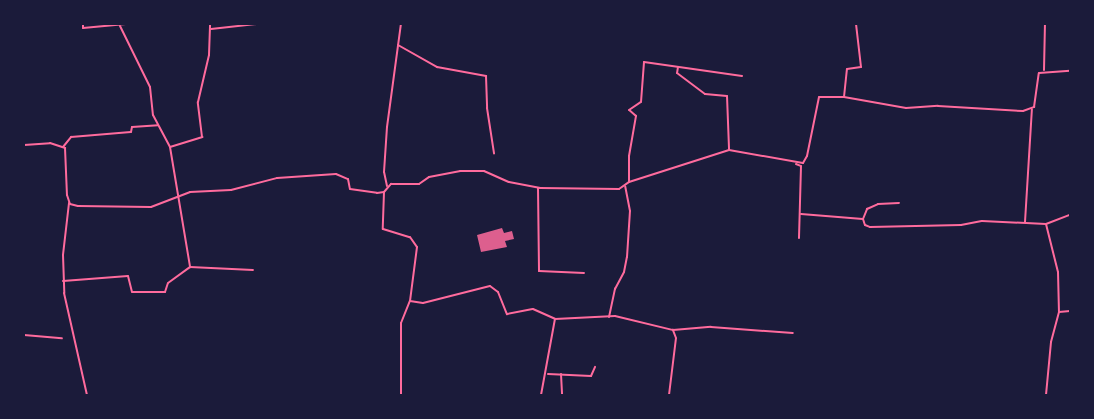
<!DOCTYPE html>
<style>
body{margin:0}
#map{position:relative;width:1094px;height:419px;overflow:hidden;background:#1b1b3a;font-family:Raleway,sans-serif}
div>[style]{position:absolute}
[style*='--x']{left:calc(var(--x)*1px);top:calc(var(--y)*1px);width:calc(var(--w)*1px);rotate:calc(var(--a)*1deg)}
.building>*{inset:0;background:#dd5f8e}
.minor>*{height:2px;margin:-1px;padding:0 1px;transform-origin:1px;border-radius:1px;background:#ff6b9d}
span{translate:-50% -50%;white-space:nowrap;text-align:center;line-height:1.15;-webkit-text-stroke:5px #1b1b3a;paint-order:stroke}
.frame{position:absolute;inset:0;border:25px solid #1b1b3a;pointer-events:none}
</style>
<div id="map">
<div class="building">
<i style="clip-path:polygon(502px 228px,504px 233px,512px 231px,514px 239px,505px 241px,507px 247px,481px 252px,477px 235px)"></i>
</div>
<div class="minor">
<i style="--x:83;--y:24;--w:4;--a:90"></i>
<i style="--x:83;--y:28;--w:43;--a:-5.3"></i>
<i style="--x:120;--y:26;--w:68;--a:63.8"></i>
<i style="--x:150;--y:87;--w:28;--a:84"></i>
<i style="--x:153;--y:115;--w:36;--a:62"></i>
<i style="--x:170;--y:147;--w:122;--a:80.5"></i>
<i style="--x:211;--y:29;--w:46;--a:-6.2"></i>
<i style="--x:398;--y:45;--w:45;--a:29.4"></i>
<i style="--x:437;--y:67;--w:50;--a:10.4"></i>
<i style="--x:486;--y:76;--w:32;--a:88"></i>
<i style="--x:487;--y:108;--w:46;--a:81.2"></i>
<i style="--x:678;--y:67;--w:6;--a:99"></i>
<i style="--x:677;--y:73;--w:35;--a:37"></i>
<i style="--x:705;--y:94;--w:22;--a:5"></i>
<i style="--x:727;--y:96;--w:53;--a:87.8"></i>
<i style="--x:1044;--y:70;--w:46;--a:-88.8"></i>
<i style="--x:844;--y:97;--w:28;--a:-84"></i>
<i style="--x:847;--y:69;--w:14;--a:-8"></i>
<i style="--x:861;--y:67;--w:43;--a:-96.6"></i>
<i style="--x:24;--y:145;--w:26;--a:-4"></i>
<i style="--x:50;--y:143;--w:16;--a:18"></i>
<i style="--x:65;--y:148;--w:47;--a:87.6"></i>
<i style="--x:67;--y:195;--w:9;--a:72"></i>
<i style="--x:70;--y:204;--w:8;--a:14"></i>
<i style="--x:78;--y:206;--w:73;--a:0.8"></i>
<i style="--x:151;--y:207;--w:42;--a:-21"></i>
<i style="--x:190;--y:192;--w:41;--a:-2.8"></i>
<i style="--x:231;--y:190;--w:48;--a:-14.6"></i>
<i style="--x:277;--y:178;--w:59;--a:-3.9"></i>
<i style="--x:336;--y:174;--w:13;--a:23"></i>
<i style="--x:348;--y:179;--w:10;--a:79"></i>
<i style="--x:350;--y:189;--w:27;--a:8"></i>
<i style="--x:377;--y:193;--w:7;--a:-8"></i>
<i style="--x:384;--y:192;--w:11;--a:-49"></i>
<i style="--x:391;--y:184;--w:28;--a:0"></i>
<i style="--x:419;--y:184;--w:12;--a:-35"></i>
<i style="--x:429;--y:177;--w:32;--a:-11"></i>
<i style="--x:460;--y:171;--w:24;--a:0"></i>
<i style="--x:484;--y:171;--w:27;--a:24"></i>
<i style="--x:509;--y:182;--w:32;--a:11"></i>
<i style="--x:540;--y:188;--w:79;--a:0.7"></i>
<i style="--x:619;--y:189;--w:12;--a:-35"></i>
<i style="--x:629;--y:182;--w:105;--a:-17.7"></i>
<i style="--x:729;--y:150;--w:75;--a:10"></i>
<i style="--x:803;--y:163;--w:8;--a:-60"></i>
<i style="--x:807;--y:156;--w:60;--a:-78.5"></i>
<i style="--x:819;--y:97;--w:25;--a:0"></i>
<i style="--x:844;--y:97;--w:63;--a:10.1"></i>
<i style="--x:906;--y:108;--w:32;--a:-4"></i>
<i style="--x:938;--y:106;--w:85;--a:3.4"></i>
<i style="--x:1023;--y:111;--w:12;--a:-20"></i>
<i style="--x:1034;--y:107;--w:34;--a:-82"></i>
<i style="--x:1039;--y:73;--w:31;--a:-4"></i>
<i style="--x:63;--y:147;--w:13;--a:-51"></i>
<i style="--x:71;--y:137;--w:60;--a:-4.8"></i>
<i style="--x:131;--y:132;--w:5;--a:-79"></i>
<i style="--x:132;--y:127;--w:26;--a:-4"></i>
<i style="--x:170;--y:147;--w:34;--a:-17"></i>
<i style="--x:202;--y:137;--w:35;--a:-97"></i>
<i style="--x:198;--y:102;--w:48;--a:-76.8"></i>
<i style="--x:209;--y:55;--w:31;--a:-88"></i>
<i style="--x:796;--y:164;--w:5;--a:22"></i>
<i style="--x:801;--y:166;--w:72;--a:91.6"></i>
<i style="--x:629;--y:182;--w:26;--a:-90"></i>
<i style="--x:629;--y:156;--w:41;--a:-80.1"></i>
<i style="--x:636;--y:116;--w:9;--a:-139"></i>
<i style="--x:629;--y:110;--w:14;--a:-34"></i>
<i style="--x:641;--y:102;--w:40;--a:-85.7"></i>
<i style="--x:644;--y:62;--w:99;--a:8.1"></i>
<i style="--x:387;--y:186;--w:14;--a:-102"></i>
<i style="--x:384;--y:172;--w:45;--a:-86.2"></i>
<i style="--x:387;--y:127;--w:104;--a:-82.3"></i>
<i style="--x:538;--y:188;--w:83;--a:89.3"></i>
<i style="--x:539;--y:271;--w:45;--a:2.5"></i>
<i style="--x:384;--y:192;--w:37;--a:92"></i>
<i style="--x:383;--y:229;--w:28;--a:17"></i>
<i style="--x:410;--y:237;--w:12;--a:55"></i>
<i style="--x:417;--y:247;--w:54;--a:97.4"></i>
<i style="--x:410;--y:301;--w:13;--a:9"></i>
<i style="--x:423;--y:303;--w:69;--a:-14.2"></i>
<i style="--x:490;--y:286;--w:10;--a:37"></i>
<i style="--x:498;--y:292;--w:24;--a:68"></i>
<i style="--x:507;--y:314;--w:26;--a:-11"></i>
<i style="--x:533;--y:309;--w:24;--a:24"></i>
<i style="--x:555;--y:319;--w:60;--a:-2.9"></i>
<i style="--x:615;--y:316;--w:60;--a:13.6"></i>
<i style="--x:673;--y:330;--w:38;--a:-5"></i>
<i style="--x:711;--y:327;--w:82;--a:4.2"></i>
<i style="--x:69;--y:203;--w:52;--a:96.6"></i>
<i style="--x:63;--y:255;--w:38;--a:88"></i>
<i style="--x:64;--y:293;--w:105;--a:77.3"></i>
<i style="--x:801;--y:214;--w:62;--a:4.6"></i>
<i style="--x:863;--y:219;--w:11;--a:-68"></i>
<i style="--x:867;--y:209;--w:12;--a:-24"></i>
<i style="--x:878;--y:204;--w:21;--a:-3"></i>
<i style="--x:863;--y:219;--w:6;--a:72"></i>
<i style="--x:865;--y:225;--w:5;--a:22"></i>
<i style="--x:870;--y:227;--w:91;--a:-1.3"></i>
<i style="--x:961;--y:225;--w:21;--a:-11"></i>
<i style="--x:982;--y:221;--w:64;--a:2.7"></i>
<i style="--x:1046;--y:224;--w:26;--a:-21"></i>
<i style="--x:1025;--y:222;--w:113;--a:-86.5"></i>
<i style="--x:1046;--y:224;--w:49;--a:76"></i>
<i style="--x:1058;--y:272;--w:40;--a:88.6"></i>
<i style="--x:1059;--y:312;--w:31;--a:105"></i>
<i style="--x:1051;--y:342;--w:53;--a:95.4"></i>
<i style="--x:63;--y:281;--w:65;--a:-4.4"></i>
<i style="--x:128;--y:276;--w:16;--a:76"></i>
<i style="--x:132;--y:292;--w:33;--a:0"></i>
<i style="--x:165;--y:292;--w:9;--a:-72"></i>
<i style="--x:168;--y:283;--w:27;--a:-36"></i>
<i style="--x:190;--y:267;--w:63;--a:2.7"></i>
<i style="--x:1059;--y:312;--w:11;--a:-5"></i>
<i style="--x:609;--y:317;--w:29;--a:-78"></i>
<i style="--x:615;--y:289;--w:19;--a:-62"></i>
<i style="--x:624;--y:272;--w:15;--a:-79"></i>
<i style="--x:627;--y:257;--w:46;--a:-86.3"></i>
<i style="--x:630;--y:211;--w:25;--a:-101"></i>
<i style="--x:24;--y:335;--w:38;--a:5"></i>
<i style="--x:548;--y:374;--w:43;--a:2.7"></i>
<i style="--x:591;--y:376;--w:10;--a:-66"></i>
<i style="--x:561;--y:374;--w:21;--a:87"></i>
<i style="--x:401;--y:395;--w:72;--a:-90"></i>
<i style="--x:401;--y:323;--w:24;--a:-68"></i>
<i style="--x:541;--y:395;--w:77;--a:-79.6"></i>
<i style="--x:669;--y:395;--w:57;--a:-83"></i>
<i style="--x:676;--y:338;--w:9;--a:-111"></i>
</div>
<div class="frame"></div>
</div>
